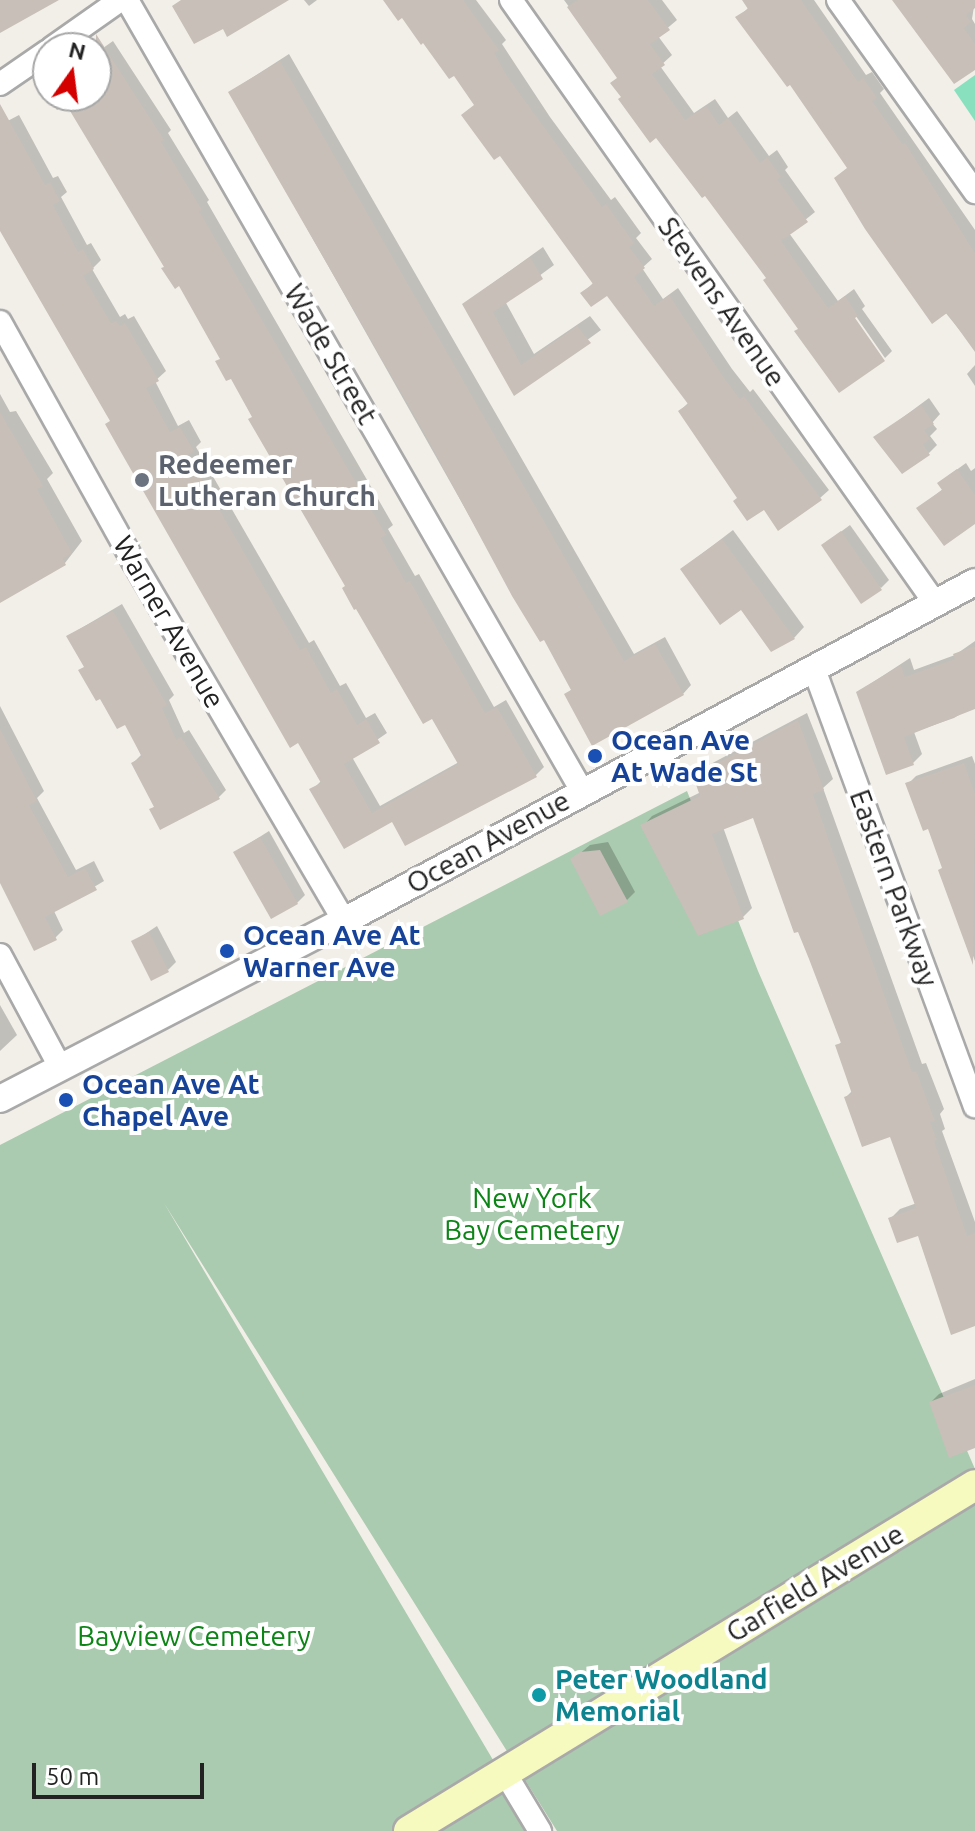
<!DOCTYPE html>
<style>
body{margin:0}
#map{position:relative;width:975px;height:1831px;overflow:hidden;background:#f2efe9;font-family:Ubuntu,sans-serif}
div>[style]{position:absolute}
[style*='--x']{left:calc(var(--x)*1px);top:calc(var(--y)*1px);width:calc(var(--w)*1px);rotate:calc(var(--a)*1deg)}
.cemetery>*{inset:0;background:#aacbaf}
.pitch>*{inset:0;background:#88e0be}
.shadow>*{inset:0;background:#0003}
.building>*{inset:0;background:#c7bfb8}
.roads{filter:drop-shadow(2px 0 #a9a9a9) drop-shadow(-2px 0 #a9a9a9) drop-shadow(0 2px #a9a9a9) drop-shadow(0 -2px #a9a9a9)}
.minor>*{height:22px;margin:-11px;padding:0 11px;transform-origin:11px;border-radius:11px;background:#fff}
.tertiary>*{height:26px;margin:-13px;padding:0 13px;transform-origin:13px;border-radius:13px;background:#fff}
.secondary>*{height:30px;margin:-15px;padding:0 15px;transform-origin:15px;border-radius:15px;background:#f7fabf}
.dots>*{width:22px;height:22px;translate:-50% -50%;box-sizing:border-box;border:4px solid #fff;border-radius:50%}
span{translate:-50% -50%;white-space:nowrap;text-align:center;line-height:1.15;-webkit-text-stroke:8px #fff;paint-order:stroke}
.street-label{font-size:28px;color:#222}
.worship-label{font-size:28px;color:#5b616d;font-weight:700}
.left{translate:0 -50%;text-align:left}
.transit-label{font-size:28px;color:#164399;font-weight:700}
.park-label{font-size:28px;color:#0c8416}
.culture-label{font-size:28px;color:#0d838f;font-weight:700}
.north{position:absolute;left:32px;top:32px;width:80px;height:80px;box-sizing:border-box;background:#fff;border:2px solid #a7a7a7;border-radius:50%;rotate:14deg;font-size:22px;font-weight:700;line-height:32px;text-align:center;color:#222}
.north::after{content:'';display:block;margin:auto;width:28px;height:36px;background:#d40000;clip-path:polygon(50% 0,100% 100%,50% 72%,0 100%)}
.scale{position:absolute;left:32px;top:1763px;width:172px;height:36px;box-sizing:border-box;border:4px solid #222;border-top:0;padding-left:10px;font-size:24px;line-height:28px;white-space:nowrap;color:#222;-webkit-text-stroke:6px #fff;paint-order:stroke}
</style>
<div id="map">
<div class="cemetery">
<i style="clip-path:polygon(687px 791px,758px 971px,975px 1469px,975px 1831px,557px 1831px,164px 1203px,535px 1831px,0 1831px,0 1145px)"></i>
</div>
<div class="pitch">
<i style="clip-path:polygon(975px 75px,975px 121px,954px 90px)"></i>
</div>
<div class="shadow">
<i style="clip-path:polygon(304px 0,317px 0,309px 6px)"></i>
<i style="clip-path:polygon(390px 0,476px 0,506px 40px,502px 44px,550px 117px,611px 200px,615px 197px,641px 233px,636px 238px,652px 259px,642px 268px,663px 299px,678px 288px,732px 369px,750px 392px,753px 389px,829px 490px,820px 498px,764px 507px,739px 498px,680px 411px,689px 402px,607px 293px,583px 293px,594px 282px,454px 73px)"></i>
<i style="clip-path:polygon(564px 0,662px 0,677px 20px,658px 36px,672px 55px,660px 66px,694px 113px,715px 99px,728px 118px,737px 111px,769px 156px,777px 150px,788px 167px,785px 170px,815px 212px,789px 233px,838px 301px,854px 289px,865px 306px,862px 309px,892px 351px,885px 358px,851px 309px,800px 328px,768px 277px)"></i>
<i style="clip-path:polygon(744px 0,814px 0,866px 75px,872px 72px,884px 89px,880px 93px,975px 230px,975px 349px,836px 178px,849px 167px,790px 82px,738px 18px,749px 7px)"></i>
<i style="clip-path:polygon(896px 0,975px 0,972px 19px,975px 24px,975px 67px)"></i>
<i style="clip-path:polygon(113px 41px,171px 130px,168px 133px,209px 200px,207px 202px,393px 525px,388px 529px,415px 576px,419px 574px,494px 707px,506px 700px,544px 767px,536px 775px,406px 843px,393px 819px,345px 847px,312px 790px,322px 780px,0 228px,0 125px,19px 115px,53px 178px,58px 176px,67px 192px,61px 197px,87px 245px,91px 243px,101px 260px,92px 269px,120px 317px,125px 314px,128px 319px,134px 316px,166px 371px,155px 381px,178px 426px,189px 420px,201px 442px,196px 447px,309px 643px,314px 640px,340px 686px,346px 683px,366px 718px,375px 713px,387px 733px,352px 757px,380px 806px,459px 762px,433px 716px,347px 586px,180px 284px,166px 266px,68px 103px,57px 110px,44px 92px,48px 88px,48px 96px,96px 96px,96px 53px)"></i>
<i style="clip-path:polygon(289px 54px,634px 654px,665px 637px,691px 685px,683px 694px,566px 695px,572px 689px,544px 637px,514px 595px,230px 92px)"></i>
<i style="clip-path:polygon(543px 247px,554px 265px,505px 301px,534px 354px,590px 316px,601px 330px,514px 393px,464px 304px)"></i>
<i style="clip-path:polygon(975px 365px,975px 386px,967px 374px)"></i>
<i style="clip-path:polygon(0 394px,10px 412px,16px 411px,53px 473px,47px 479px,82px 541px,65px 563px,0 600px)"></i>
<i style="clip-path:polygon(929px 398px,940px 414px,932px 423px,937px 429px,930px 436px,937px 445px,929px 453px,875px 438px)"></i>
<i style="clip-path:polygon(966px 463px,971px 471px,975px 468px,975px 523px,919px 508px,943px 489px,948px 476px)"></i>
<i style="clip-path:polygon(850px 525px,889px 580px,881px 588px,823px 545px)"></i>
<i style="clip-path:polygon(733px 530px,804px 627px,794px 638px,682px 569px)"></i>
<i style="clip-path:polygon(122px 604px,174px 695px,169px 700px,184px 733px,189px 730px,226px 790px,218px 798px,151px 810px,156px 805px,133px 763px,141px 755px,125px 722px,68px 636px)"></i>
<i style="clip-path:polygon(975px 641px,975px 705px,954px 718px,914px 732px,922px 754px,913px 763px,858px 692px,910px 658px,914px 670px,955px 655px)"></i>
<i style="clip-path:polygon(0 706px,44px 791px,37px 798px,76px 870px,94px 861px,104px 881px,54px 911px,63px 930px,55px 938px,0 879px)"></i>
<i style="clip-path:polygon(807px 713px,833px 779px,823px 788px,922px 1064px,926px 1063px,944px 1109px,940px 1114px,945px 1129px,942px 1131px,975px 1222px,975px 1324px,919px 1233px,891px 1218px,900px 1209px,917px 1203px,891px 1134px,846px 1097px,853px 1090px,838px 1046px,842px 1041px,754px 815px,723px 827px,752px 908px,742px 918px,643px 826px,652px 816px,701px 792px,695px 777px,705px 767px)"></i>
<i style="clip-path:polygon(972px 756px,975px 764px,975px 961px,940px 870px,944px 867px,929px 827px,908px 784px,916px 776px)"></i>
<i style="clip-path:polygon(269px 831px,305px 895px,297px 903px,236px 852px)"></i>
<i style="clip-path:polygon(608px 842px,635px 892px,627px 900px,572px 860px,590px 845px)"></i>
<i style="clip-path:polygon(157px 926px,176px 962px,168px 970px,133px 942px)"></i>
<i style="clip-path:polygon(0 1005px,17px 1035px,0 1051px)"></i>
<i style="clip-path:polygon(975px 1379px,975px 1446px,931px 1402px,939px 1394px)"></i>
</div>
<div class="building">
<i style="clip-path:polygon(0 0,59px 0,0 33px)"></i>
<i style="clip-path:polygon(181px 0,289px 0,227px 37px,223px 29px,194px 44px,172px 6px)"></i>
<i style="clip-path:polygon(383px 0,463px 0,499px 50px,494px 53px,507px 76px,602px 207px,606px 204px,634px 243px,629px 247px,645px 268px,634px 277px,654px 306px,669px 295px,724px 378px,740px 399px,744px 396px,822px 500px,778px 531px,764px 510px,747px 521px,733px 501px,737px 498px,678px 411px,688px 404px,607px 296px,591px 307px,580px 293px,593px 284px,500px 156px,494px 160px,461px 115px,474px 105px,454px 76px,449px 79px,423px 43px,421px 45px,402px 18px,398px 21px)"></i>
<i style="clip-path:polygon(578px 0,648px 0,670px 30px,650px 44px,665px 65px,652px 74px,685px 120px,706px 106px,719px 125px,728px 118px,760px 163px,767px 157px,781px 177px,777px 179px,808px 222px,781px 241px,828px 308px,845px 296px,858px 316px,855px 318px,885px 361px,839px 393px,794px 331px,798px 329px,763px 280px,766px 278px,705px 196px,702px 198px,656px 138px,650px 143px,618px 99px,621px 97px,610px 83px,617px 78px,567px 7px)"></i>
<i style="clip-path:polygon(742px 0,801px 0,858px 82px,863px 78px,877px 98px,872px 101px,903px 145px,905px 143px,975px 253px,975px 352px,947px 313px,932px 324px,865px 229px,834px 178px,847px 168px,790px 85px,787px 87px,735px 17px,748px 9px)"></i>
<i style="clip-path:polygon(892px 0,975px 0,975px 8px,966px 15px,971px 22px,964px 28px,975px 44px,975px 70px,954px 84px)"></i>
<i style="clip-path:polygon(96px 34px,164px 140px,161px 142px,202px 210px,199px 211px,386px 535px,381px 538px,406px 583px,410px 581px,485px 713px,497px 707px,537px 777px,405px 846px,392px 822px,344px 849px,309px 789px,321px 783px,298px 743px,290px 748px,118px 447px,105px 424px,110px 421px,0 231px,0 104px,45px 185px,50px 182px,60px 201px,53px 205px,78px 252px,83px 249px,94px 269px,83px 276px,111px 323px,116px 321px,120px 326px,125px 323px,159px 381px,146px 388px,170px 432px,180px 427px,194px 451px,188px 455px,300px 650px,306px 647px,331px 693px,337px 689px,357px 725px,366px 719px,380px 743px,344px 764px,372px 813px,458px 764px,432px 719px,423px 724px,356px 609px,354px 610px,342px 588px,345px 586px,248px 419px,252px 417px,231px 379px,226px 381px,215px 361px,220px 359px,179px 286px,175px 289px,161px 268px,164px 267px,61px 96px,96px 96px)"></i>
<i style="clip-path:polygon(280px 61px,624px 661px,655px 644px,684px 695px,592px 746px,564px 694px,571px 690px,544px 640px,540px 642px,512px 596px,425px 434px,228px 92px)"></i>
<i style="clip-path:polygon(530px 257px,543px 279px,493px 312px,521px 365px,577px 326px,591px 343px,514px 396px,462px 304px)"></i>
<i style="clip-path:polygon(921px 405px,934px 424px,924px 430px,930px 439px,923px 444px,930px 455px,902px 474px,873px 437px)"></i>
<i style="clip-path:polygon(0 412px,43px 486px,37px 489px,72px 553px,63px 559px,66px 565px,0 603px)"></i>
<i style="clip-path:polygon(957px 469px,975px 495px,975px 524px,944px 546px,916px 508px,942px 490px,937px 483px)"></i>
<i style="clip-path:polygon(841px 531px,882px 590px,861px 604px,821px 545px)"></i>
<i style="clip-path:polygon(722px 539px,795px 639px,771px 652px,741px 610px,720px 625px,680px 569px)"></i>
<i style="clip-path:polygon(113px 611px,167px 705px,162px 708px,176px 740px,181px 737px,220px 799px,160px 830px,149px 809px,154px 807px,131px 763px,142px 757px,125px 725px,117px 729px,100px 699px,96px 701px,78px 670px,84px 667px,66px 636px)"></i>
<i style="clip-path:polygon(975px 646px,975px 709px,904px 737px,914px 765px,886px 775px,856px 692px,901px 665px,905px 677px,955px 659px,953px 654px)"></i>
<i style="clip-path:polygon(798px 720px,824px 790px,813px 794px,832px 850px,912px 1072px,916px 1071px,935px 1121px,930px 1122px,937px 1140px,934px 1141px,967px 1236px,975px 1233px,975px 1326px,951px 1335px,918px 1236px,897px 1243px,888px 1218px,916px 1208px,890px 1137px,862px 1147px,844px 1097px,852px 1094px,835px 1045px,841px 1043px,809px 959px,798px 932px,794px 933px,753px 818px,712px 834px,744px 919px,698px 936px,640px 825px,700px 796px,693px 776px)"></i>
<i style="clip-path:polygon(0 729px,37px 801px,29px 805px,68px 877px,85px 868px,97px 890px,45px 917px,57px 940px,34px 951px,0 883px)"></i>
<i style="clip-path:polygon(964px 763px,975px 794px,973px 965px,938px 870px,942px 868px,928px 829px,923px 831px,905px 783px)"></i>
<i style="clip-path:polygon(260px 837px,298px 904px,271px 919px,233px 852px)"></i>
<i style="clip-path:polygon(600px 850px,628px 902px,600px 916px,570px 859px,580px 852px)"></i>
<i style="clip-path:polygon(149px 932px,169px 972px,151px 981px,131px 941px)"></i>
<i style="clip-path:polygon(975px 1385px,975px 1448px,949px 1458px,929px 1402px)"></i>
</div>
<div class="roads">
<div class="minor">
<i style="--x:127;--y:0;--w:913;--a:60.09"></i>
<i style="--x:511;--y:0;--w:737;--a:54.89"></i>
<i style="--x:838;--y:0;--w:236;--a:54.5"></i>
<i style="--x:52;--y:48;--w:83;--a:-35.2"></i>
<i style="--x:0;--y:84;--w:58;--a:-34.5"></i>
<i style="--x:0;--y:322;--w:274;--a:60.9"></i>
<i style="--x:133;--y:561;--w:417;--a:59.6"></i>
<i style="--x:814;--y:669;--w:466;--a:69.8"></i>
<i style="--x:0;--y:955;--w:127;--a:61.8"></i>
<i style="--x:505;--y:1773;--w:68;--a:58.9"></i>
</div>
<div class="tertiary">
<i style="--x:0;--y:1099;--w:387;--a:-27.4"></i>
<i style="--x:344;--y:921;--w:716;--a:-28.25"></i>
</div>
<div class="secondary">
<i style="--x:409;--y:1831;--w:663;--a:-31.44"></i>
</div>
</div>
<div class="dots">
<i style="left:142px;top:480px;background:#6b7280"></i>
<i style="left:595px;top:756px;background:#1a4fb4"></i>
<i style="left:227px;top:951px;background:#1a4fb4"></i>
<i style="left:66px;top:1100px;background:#1a4fb4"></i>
<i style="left:539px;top:1695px;background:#0f9aa8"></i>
</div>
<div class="street-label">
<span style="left:722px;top:302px;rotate:55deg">Stevens Avenue</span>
<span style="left:331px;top:354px;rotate:60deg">Wade Street</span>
<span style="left:169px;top:622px;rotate:60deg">Warner Avenue</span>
<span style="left:488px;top:842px;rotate:-29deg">Ocean Avenue</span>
<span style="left:894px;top:888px;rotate:70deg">Eastern Parkway</span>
<span style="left:815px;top:1583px;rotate:-31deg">Garfield Avenue</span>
</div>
<div class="worship-label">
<span class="left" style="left:158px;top:480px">Redeemer<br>Lutheran Church</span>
</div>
<div class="transit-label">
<span class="left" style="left:611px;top:756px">Ocean Ave<br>At Wade St</span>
<span class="left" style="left:243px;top:951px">Ocean Ave At<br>Warner Ave</span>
<span class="left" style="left:82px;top:1100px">Ocean Ave At<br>Chapel Ave</span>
</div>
<div class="park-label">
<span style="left:532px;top:1214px">New York<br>Bay Cemetery</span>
<span style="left:194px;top:1636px">Bayview Cemetery</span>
</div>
<div class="culture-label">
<span class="left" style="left:555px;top:1695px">Peter Woodland<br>Memorial</span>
</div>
<div class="north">N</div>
<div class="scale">50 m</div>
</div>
